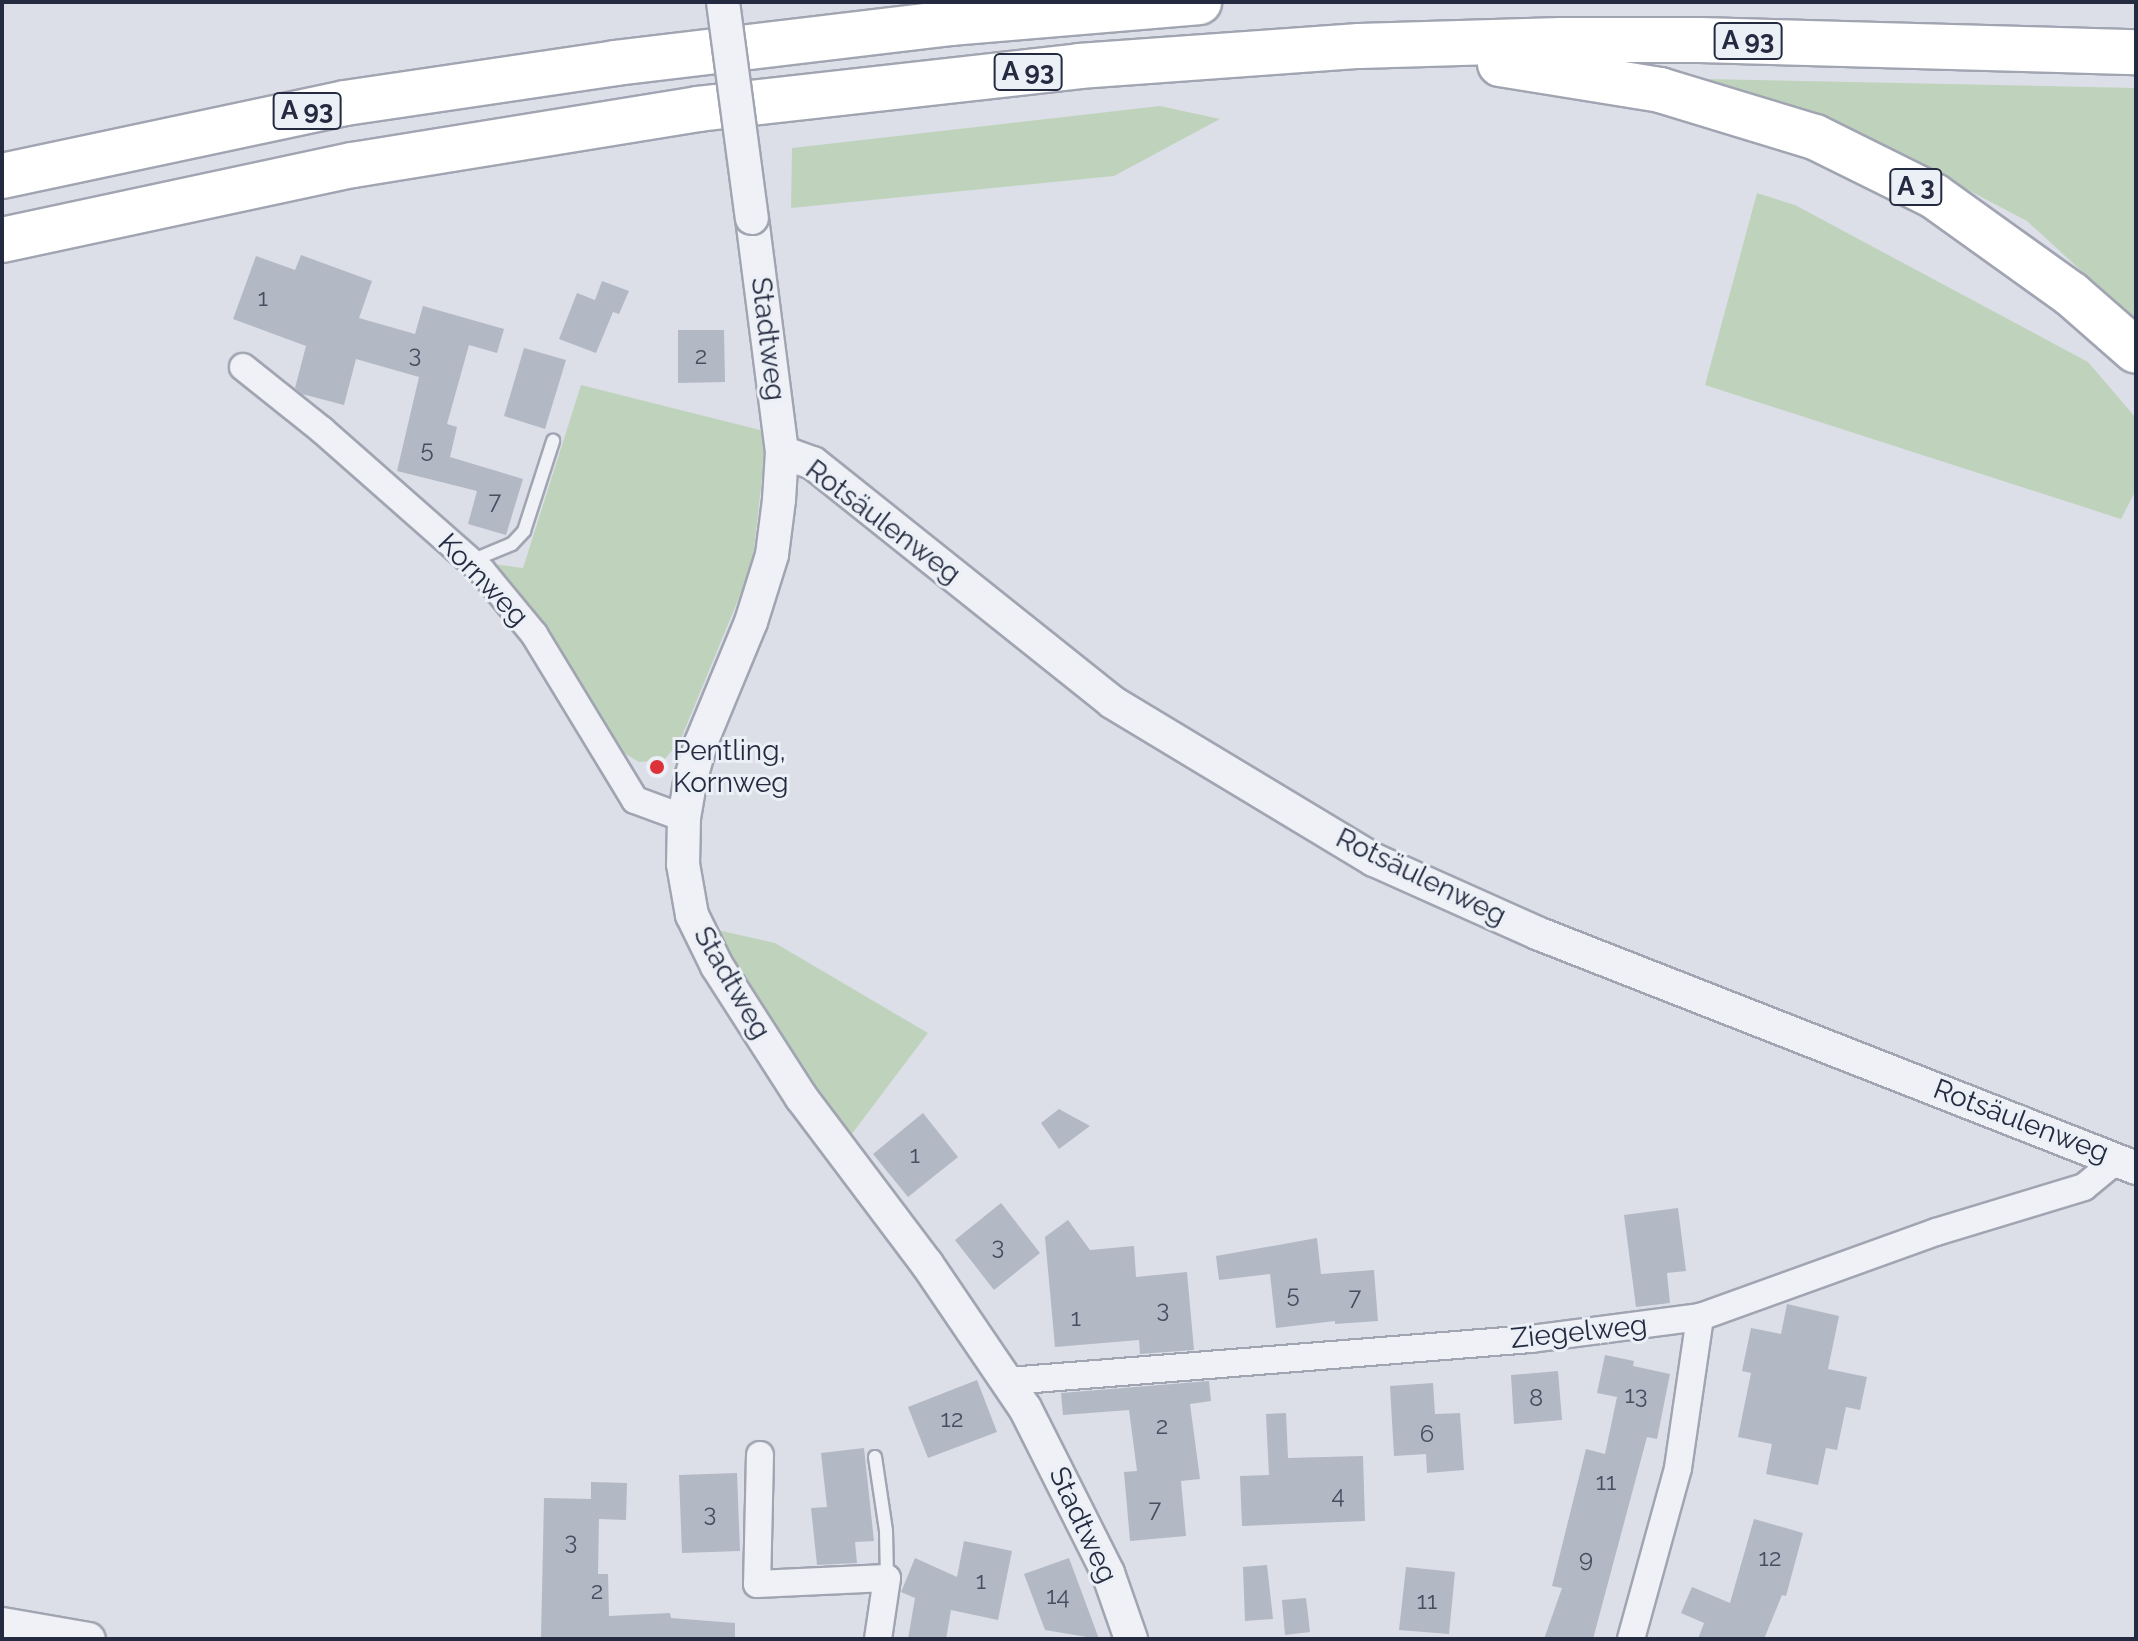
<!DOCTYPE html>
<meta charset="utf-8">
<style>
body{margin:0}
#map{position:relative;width:2138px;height:1641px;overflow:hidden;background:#dcdfe8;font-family:Raleway,sans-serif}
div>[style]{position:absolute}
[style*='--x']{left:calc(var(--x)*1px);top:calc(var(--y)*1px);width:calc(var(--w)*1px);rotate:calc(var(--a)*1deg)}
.green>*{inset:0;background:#bfd3bc}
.building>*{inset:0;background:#b3b8c5}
.roads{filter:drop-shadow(2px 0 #a1a5b2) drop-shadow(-2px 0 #a1a5b2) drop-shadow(0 2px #a1a5b2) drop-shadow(0 -2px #a1a5b2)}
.service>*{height:12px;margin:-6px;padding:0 6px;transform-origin:6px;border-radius:6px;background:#eff1f6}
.minor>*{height:26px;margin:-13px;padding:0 13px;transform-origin:13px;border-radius:13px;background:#eff1f6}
.tertiary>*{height:32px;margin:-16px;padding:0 16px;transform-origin:16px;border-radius:16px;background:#eff1f6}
.motorway>*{height:44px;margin:-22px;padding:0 22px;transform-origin:22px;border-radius:22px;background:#fff}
.bridges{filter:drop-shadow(2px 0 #a1a5b2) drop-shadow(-2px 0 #a1a5b2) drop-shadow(0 2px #a1a5b2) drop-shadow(0 -2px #a1a5b2)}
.tertiary-bridge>*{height:32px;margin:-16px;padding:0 16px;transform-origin:16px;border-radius:16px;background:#eff1f6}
.dots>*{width:22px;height:22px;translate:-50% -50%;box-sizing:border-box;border:4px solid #ebeff6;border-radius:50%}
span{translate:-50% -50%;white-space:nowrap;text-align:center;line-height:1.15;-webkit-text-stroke:6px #ebeff6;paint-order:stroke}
.number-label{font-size:24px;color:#484e61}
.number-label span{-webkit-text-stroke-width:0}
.shield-label span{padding:2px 6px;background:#ebeff6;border:2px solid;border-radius:6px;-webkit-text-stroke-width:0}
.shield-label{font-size:26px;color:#242b40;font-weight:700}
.street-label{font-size:28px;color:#242b40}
.poi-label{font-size:28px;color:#242b40}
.left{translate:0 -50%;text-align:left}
.frame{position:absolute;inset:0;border:4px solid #242b40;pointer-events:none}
</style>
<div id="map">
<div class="green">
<i style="clip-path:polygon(1706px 79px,2136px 88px,2136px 321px,2027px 221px,1854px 130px)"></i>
<i style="clip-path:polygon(1160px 106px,1220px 119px,1114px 176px,791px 208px,792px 148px)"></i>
<i style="clip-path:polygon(1757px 193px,1795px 205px,2088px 362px,2136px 418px,2136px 490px,2121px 519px,1705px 385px)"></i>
<i style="clip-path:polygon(581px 385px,764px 431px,763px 470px,752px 566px,680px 741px,664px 760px,639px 762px,617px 749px,533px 617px,494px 564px,523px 568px)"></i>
<i style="clip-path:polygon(713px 929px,775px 943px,928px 1033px,848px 1139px,738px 976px)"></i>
</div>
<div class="building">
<i style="clip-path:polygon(301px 255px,372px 281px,359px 318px,415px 334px,423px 306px,504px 329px,497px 353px,469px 345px,447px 424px,457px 427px,450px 457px,523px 479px,506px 535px,468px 524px,477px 491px,397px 471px,419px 377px,356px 359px,344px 405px,302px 394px,295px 388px,306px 346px,233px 319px,256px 256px,295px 270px)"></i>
<i style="clip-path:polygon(602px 281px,629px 291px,619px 314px,613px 312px,596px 353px,559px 339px,577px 293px,595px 300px)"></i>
<i style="clip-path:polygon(678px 330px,724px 330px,725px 382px,678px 383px)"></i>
<i style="clip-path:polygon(524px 348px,566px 360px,545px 429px,504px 416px)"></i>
<i style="clip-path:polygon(1059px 1109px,1090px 1126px,1059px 1149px,1041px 1123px)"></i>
<i style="clip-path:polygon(923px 1113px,958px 1157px,908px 1197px,873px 1154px)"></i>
<i style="clip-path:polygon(1001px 1203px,1040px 1253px,994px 1290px,955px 1240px)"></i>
<i style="clip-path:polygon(1678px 1208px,1686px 1271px,1667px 1273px,1670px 1303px,1636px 1307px,1624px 1215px)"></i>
<i style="clip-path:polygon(1068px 1220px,1090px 1250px,1134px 1246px,1136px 1277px,1187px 1272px,1194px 1350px,1140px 1354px,1139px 1340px,1055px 1347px,1045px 1237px)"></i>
<i style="clip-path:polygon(1317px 1238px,1321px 1274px,1374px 1270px,1378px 1321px,1335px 1324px,1335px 1321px,1276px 1328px,1270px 1274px,1219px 1280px,1216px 1256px)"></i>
<i style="clip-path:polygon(1787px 1304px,1839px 1316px,1828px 1369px,1867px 1377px,1860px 1410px,1846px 1407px,1837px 1450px,1826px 1448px,1818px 1485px,1766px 1474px,1772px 1444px,1738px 1437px,1751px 1373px,1742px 1371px,1751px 1328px,1781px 1334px)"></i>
<i style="clip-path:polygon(1605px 1355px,1634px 1361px,1633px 1366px,1670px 1374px,1657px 1439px,1647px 1437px,1593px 1639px,1544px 1639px,1562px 1588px,1552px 1586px,1586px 1449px,1605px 1454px,1617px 1397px,1597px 1393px)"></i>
<i style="clip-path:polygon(1558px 1371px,1562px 1420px,1514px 1424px,1511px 1375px)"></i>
<i style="clip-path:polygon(977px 1380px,997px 1432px,928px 1458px,908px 1407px)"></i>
<i style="clip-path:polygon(1209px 1381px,1211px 1401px,1190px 1404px,1200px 1479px,1181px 1481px,1186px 1536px,1130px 1541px,1124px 1472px,1137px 1471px,1129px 1410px,1063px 1415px,1061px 1393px)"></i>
<i style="clip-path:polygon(1433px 1383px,1435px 1414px,1460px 1413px,1464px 1470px,1427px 1473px,1426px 1454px,1394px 1456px,1390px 1386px)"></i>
<i style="clip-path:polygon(1286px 1413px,1288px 1458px,1363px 1456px,1365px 1521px,1242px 1526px,1240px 1476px,1269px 1475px,1266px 1414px)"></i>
<i style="clip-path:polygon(864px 1448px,874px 1541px,855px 1542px,857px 1563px,817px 1565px,811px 1508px,827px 1507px,821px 1453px)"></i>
<i style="clip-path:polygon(737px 1473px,740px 1551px,682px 1553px,679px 1475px)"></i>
<i style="clip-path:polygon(591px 1482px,627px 1483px,626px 1520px,599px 1519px,598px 1574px,608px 1574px,609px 1616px,670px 1613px,671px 1618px,735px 1623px,735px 1639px,541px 1639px,544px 1498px,591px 1499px)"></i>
<i style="clip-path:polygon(1754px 1519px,1803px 1533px,1786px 1596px,1782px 1595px,1764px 1639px,1698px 1639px,1704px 1623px,1681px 1613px,1692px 1587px,1730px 1603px)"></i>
<i style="clip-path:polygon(964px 1541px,1012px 1551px,998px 1620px,951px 1610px,946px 1639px,908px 1639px,915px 1598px,901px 1592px,915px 1558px,957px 1577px)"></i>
<i style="clip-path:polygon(1069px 1558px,1099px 1639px,1045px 1630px,1024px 1574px)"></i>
<i style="clip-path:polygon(1267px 1565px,1273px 1619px,1245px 1621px,1243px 1567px)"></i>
<i style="clip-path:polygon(1406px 1567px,1455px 1572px,1449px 1634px,1399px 1630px)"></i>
<i style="clip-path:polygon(1306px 1598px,1310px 1632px,1285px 1635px,1282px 1600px)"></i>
</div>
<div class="roads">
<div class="service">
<i style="--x:471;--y:561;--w:44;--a:-22.5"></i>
<i style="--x:512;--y:544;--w:18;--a:-47"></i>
<i style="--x:524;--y:531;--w:95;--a:-72.1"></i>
<i style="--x:875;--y:1457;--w:75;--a:81.5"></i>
<i style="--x:886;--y:1531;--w:47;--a:88.8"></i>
</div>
<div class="minor">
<i style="--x:243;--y:367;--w:101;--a:38.6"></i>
<i style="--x:322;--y:430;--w:213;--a:41.4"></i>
<i style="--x:482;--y:571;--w:82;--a:50.5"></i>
<i style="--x:534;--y:634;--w:194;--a:58.7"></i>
<i style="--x:635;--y:800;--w:52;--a:20.2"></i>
<i style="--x:1009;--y:1381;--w:524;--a:-4.6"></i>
<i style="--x:1531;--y:1339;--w:170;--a:-7.4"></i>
<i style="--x:1700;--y:1317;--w:251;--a:-19.8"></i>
<i style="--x:1936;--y:1232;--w:155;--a:-16.9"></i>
<i style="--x:2084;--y:1187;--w:44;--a:-39.5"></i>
<i style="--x:760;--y:1455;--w:129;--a:91.3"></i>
<i style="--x:757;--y:1584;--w:130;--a:-2.6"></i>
<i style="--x:887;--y:1578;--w:62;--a:98.4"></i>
<i style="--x:1631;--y:1639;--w:177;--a:-74.6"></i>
<i style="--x:1678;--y:1468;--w:153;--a:-81.7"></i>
</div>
<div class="tertiary">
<i style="--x:752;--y:218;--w:236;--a:82.7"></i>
<i style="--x:782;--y:452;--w:48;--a:93.6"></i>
<i style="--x:779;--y:500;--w:55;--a:97.3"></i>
<i style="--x:772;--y:555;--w:70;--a:107.4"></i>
<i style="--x:751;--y:622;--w:131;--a:112.5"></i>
<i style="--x:701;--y:743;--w:35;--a:106"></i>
<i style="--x:691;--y:777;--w:42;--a:99.7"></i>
<i style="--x:684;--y:818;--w:46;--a:91.2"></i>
<i style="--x:683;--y:864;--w:52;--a:80"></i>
<i style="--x:692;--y:915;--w:57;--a:63.9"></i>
<i style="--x:717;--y:966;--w:156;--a:57.3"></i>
<i style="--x:801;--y:1097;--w:209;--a:53"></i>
<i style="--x:927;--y:1264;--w:174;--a:55.8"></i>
<i style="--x:1025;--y:1408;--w:185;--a:63.3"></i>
<i style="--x:1108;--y:1573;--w:70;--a:70.8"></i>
<i style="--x:782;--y:452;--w:33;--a:20"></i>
<i style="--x:813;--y:463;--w:383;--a:38.6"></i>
<i style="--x:1112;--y:702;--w:306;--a:31.1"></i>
<i style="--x:1374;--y:860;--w:179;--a:24.1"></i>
<i style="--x:1537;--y:933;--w:643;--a:21.42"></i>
<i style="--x:2;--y:1624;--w:88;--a:9.8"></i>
</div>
<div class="motorway">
<i style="--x:1500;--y:64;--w:162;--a:9.2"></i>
<i style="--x:1660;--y:90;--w:162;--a:16.9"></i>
<i style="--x:1815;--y:137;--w:133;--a:26.4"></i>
<i style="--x:1934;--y:196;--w:168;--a:35.6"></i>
<i style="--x:2071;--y:294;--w:86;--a:41.2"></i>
<i style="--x:2;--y:176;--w:351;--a:-12"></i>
<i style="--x:345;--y:103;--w:273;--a:-8.4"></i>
<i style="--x:615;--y:63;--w:338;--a:-6.8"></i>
<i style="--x:951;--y:23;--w:249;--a:-4.8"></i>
<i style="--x:2;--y:240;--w:359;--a:-12.1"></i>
<i style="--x:353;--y:165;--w:350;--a:-9.2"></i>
<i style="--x:698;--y:109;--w:383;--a:-6.4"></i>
<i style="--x:1079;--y:66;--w:281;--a:-4.1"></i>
<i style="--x:1359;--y:46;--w:202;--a:-1.7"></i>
<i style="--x:1561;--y:40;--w:139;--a:0"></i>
<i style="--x:1700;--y:40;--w:436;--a:1.6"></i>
</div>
</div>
<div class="bridges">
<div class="tertiary-bridge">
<i style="--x:723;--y:2;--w:218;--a:82.4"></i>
</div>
</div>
<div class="dots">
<i style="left:657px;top:767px;background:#dc3239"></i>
</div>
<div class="number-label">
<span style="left:263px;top:298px">1</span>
<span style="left:415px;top:354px">3</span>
<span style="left:701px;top:356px">2</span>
<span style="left:427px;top:449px">5</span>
<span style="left:495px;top:501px">7</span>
<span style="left:915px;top:1155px">1</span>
<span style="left:998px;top:1246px">3</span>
<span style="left:1293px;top:1294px">5</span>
<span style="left:1355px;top:1297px">7</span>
<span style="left:1163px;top:1309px">3</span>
<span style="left:1076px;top:1318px">1</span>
<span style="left:1636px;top:1395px">13</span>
<span style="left:1536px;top:1398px">8</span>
<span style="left:952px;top:1419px">12</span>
<span style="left:1162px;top:1426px">2</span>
<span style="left:1427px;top:1434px">6</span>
<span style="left:1606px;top:1482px">11</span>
<span style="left:1338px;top:1495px">4</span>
<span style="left:1155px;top:1509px">7</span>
<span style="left:710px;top:1513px">3</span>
<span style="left:571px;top:1541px">3</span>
<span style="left:1770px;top:1558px">12</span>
<span style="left:1586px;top:1559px">9</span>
<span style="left:981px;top:1581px">1</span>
<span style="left:597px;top:1591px">2</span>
<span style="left:1058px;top:1596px">14</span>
<span style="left:1427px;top:1601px">11</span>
</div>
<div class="shield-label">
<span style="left:1748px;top:41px">A 93</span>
<span style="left:1028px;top:72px">A 93</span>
<span style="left:307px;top:111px">A 93</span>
<span style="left:1916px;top:187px">A 3</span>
</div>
<div class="street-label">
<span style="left:768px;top:339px;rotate:83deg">Stadtweg</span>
<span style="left:883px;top:522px;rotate:37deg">Rotsäulenweg</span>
<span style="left:483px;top:580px;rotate:46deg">Kornweg</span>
<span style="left:1421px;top:877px;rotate:26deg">Rotsäulenweg</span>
<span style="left:732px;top:983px;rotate:60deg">Stadtweg</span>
<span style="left:2021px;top:1121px;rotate:21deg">Rotsäulenweg</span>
<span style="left:1579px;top:1332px;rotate:-6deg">Ziegelweg</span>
<span style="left:1083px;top:1525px;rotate:65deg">Stadtweg</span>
</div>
<div class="poi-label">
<span class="left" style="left:673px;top:767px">Pentling,<br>Kornweg</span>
</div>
<div class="frame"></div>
</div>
